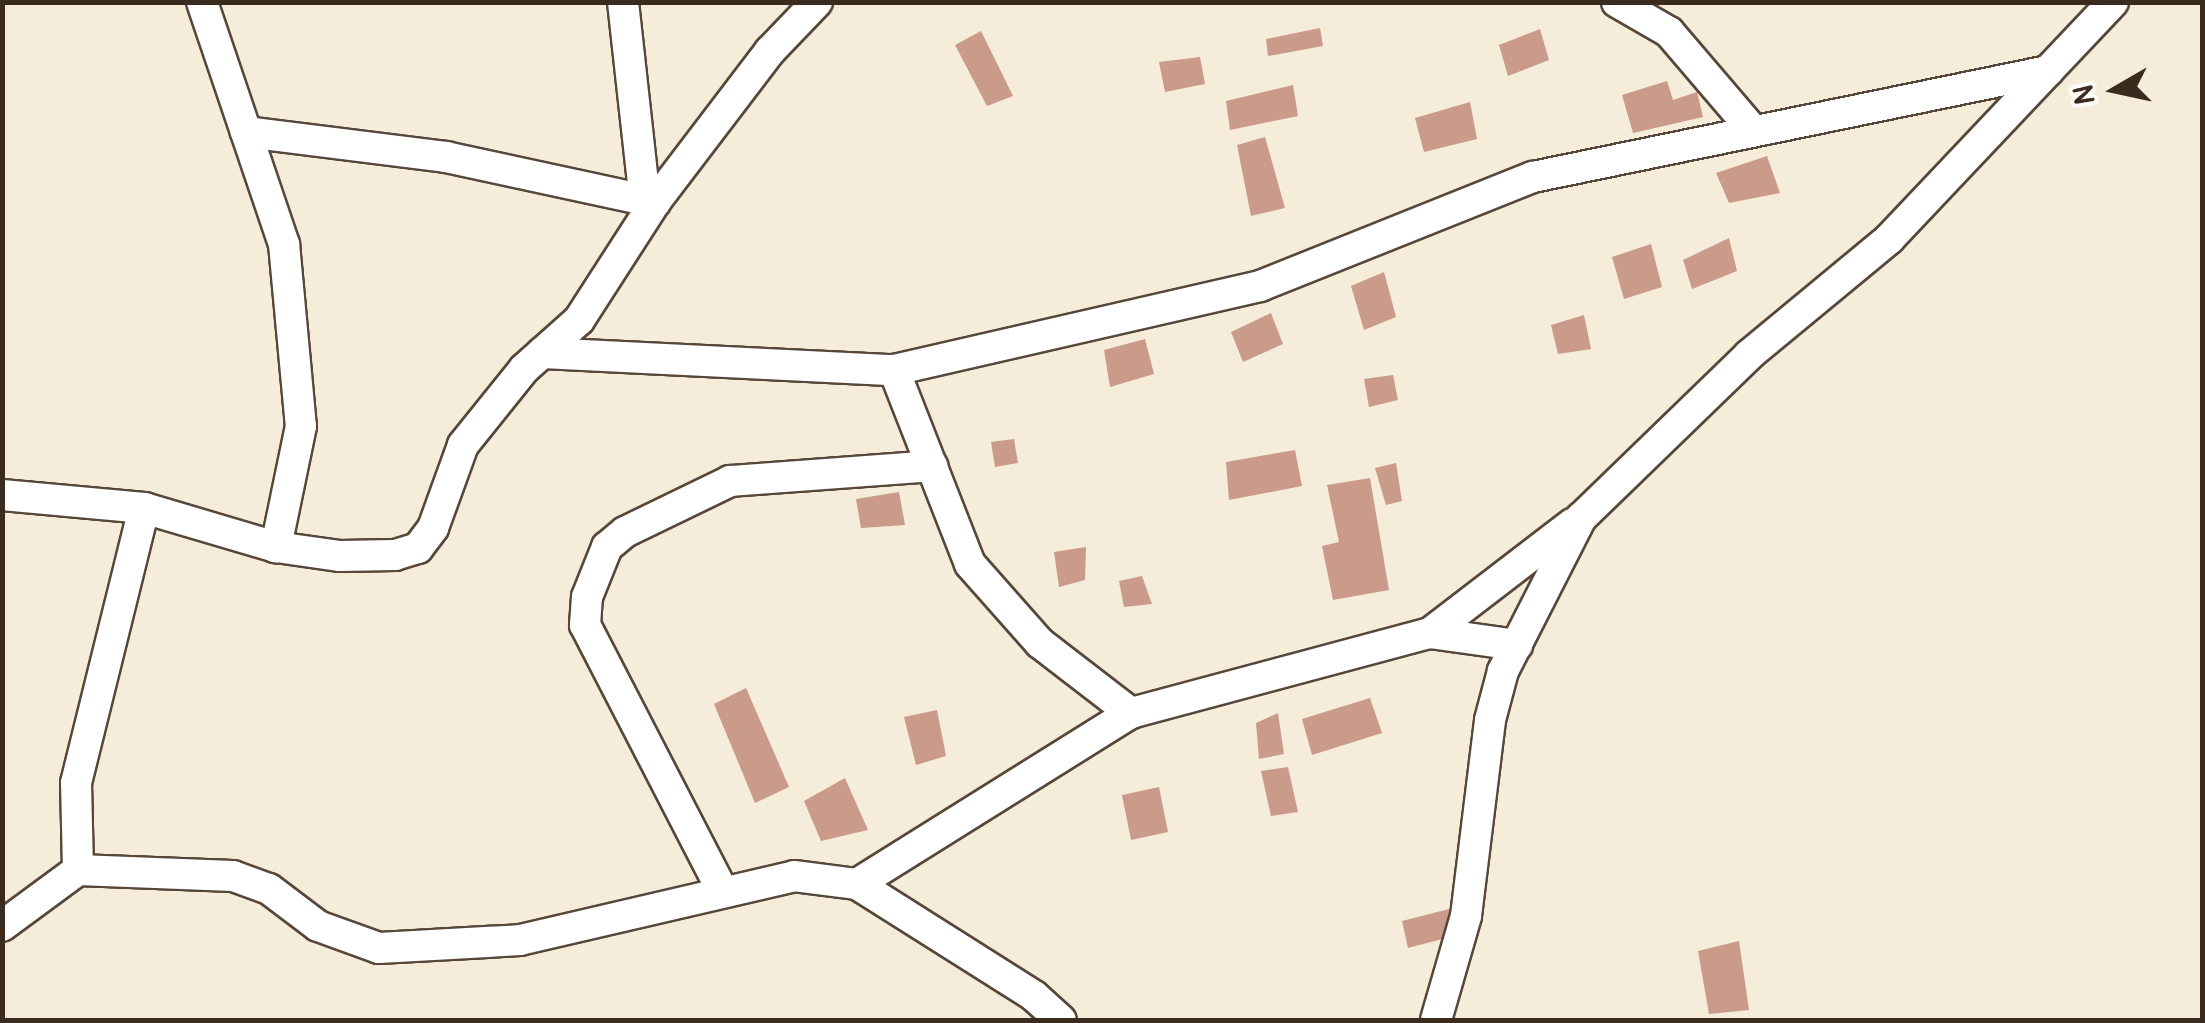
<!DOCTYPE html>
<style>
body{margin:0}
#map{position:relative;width:2205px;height:1023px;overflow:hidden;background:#f5ecd9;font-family:Pangolin,sans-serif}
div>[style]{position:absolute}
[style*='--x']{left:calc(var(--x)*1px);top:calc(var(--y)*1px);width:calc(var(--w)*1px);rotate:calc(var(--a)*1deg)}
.building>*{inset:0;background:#ca9a8b}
.roads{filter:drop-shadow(2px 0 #57473a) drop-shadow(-2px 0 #57473a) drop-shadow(0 2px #57473a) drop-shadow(0 -2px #57473a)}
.minor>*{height:30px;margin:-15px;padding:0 15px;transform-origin:15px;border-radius:15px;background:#fff}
span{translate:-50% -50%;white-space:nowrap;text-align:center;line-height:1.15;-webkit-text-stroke:8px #fdfcf7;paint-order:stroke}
.frame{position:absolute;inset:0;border:5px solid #3b2a1e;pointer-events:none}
.north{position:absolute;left:2065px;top:40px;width:100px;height:100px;-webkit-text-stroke:8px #fdfcf7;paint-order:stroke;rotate:261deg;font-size:28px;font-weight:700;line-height:40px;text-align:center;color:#3b2a1e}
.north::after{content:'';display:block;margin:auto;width:35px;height:45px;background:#3b2a1e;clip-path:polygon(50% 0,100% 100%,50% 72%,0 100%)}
</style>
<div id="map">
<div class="building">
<i style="clip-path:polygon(1320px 28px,1323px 46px,1268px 56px,1266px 39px)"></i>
<i style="clip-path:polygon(1540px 29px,1549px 60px,1508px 76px,1499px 45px)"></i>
<i style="clip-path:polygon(981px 31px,1013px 96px,987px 106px,955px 45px)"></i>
<i style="clip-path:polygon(1200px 57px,1205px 84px,1165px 92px,1159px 62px)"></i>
<i style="clip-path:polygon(1667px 81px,1673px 100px,1697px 92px,1703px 117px,1633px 133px,1622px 95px)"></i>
<i style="clip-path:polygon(1293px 85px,1298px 116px,1230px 130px,1226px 101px)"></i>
<i style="clip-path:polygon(1470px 102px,1477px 139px,1424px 152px,1415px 118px)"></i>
<i style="clip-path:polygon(1265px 137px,1285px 208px,1251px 216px,1237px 145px)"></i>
<i style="clip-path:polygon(1767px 156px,1780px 193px,1729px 203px,1716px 173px)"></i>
<i style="clip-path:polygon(1729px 238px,1737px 271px,1692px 289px,1683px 260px)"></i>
<i style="clip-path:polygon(1651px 244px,1662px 287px,1624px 299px,1612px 257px)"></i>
<i style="clip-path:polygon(1384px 272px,1396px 317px,1364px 330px,1351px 286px)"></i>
<i style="clip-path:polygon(1271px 313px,1283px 344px,1243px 362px,1231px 332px)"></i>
<i style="clip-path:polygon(1584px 315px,1591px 349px,1558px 354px,1551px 325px)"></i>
<i style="clip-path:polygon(1145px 339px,1154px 374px,1110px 387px,1104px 350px)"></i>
<i style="clip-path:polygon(1393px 375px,1398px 400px,1369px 407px,1364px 379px)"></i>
<i style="clip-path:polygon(1014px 439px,1018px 463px,995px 467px,991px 442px)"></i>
<i style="clip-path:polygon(1295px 450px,1302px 486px,1229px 500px,1226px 462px)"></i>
<i style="clip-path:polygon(1396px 463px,1402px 501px,1386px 505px,1375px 468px)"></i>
<i style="clip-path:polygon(1370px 478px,1389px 590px,1333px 600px,1322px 546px,1339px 542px,1327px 485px)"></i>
<i style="clip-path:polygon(899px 492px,905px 525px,861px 528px,856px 499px)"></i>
<i style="clip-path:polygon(1086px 547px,1085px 580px,1059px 587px,1054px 552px)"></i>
<i style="clip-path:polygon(1142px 576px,1152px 604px,1124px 607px,1119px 581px)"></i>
<i style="clip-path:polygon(746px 688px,789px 787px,755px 803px,714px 704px)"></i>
<i style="clip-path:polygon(1370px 698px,1382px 733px,1312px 755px,1302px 719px)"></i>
<i style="clip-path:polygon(937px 710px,946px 756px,916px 765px,904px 717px)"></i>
<i style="clip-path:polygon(1278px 713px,1284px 754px,1259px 759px,1256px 723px)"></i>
<i style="clip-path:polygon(1288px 767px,1298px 812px,1271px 816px,1261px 771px)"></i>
<i style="clip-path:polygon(845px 778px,868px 830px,821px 841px,804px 801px)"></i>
<i style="clip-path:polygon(1159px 787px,1168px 832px,1131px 840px,1122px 795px)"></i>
<i style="clip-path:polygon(1449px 909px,1450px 937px,1408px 948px,1402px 921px)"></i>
<i style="clip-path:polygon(1739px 941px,1749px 1010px,1709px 1014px,1698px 951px)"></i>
</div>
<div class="roads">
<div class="minor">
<i style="--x:202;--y:2;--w:256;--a:71.3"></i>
<i style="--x:284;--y:244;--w:183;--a:84.7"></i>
<i style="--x:301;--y:426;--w:124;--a:101.7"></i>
<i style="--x:623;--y:2;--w:199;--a:83.7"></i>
<i style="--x:1617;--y:2;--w:60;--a:30"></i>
<i style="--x:1669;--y:32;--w:126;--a:49.5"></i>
<i style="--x:246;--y:132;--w:202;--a:7.1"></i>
<i style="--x:446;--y:157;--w:214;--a:12.2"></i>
<i style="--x:542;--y:353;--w:352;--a:2.8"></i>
<i style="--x:894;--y:370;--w:376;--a:-12.9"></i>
<i style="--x:1260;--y:286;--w:294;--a:-21.8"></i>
<i style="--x:1533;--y:177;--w:526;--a:-11.63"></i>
<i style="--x:894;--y:370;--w:208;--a:68.6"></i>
<i style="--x:970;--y:564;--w:106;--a:48.5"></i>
<i style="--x:1040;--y:643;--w:115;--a:37.6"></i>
<i style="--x:2;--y:495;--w:143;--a:5.2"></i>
<i style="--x:144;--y:508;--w:138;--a:16.5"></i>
<i style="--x:276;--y:547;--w:65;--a:8"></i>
<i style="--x:340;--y:556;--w:55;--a:-1"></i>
<i style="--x:395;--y:555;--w:24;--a:-17"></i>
<i style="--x:418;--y:548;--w:25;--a:-53"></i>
<i style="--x:433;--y:528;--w:88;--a:-70.1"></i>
<i style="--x:463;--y:445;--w:97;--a:-51.2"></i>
<i style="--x:524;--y:369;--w:74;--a:-41.7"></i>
<i style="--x:579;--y:320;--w:140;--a:-57.2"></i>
<i style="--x:655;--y:202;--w:190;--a:-52.7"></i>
<i style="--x:770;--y:51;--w:68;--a:-46.2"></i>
<i style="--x:1430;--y:633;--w:88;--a:7.9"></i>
<i style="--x:78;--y:870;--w:155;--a:2.2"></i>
<i style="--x:233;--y:876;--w:38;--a:20"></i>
<i style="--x:269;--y:889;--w:61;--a:37.1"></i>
<i style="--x:318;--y:926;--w:65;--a:19.8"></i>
<i style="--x:379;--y:948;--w:141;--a:-3.2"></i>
<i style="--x:520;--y:940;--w:281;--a:-13.1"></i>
<i style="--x:794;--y:876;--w:64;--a:7.2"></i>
<i style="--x:857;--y:884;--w:209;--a:32.3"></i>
<i style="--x:1034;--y:996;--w:36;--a:42"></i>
<i style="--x:857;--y:884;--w:323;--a:-32"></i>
<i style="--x:1131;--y:713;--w:310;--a:-15"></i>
<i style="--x:1430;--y:633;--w:179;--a:-37.5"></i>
<i style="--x:723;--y:892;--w:301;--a:-117.3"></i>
<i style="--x:585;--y:625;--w:28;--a:-86"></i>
<i style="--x:587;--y:597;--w:54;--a:-68.2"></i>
<i style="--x:607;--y:547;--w:23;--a:-40"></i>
<i style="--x:625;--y:532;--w:117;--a:-25.9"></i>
<i style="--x:730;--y:481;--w:203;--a:-4.2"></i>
<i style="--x:2;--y:926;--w:94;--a:-36.4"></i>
<i style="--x:78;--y:870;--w:87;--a:-91.3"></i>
<i style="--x:76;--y:783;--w:283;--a:-76.1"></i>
<i style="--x:1436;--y:1020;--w:108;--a:-73.9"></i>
<i style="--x:1466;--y:916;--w:197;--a:-83"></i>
<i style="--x:1490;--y:720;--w:51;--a:-75.1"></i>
<i style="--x:1503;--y:671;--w:172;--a:-63"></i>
<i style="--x:1581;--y:518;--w:234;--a:-44.1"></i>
<i style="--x:1749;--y:355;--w:182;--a:-39.6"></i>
<i style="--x:1889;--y:239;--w:326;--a:-46.6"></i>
</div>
</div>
<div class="frame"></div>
<div class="north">N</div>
</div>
